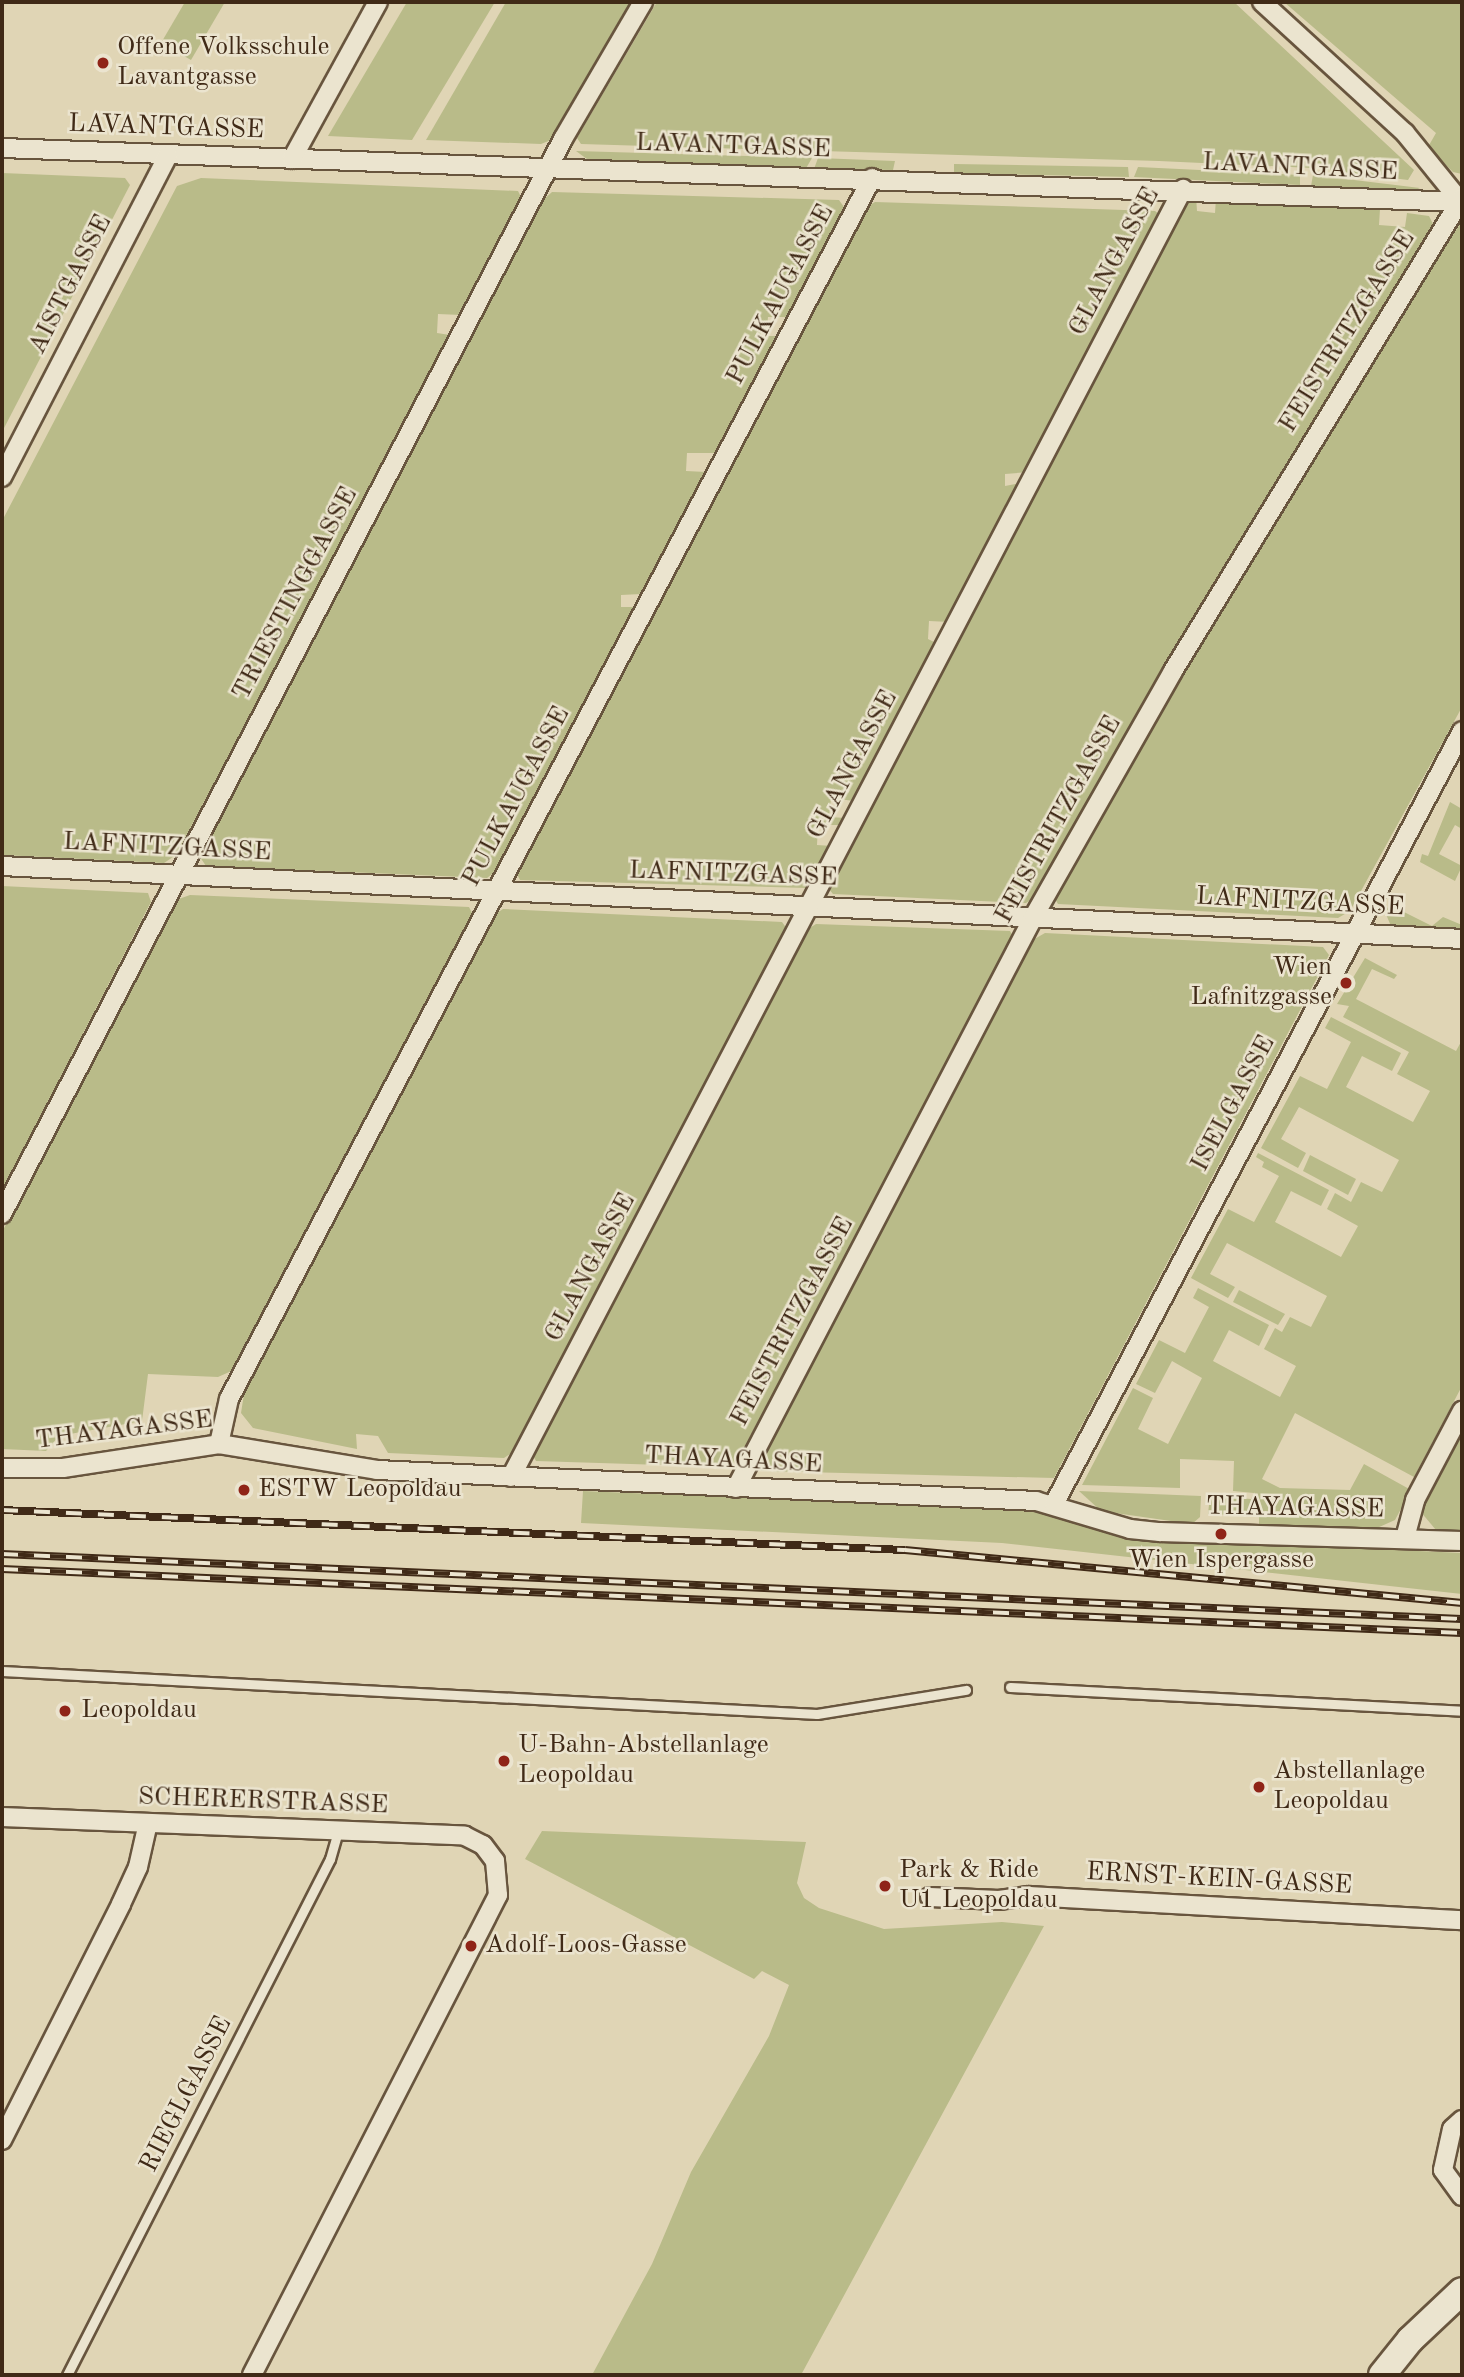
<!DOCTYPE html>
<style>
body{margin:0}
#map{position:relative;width:1464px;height:2377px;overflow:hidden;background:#e0d5b5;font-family:"Old Standard TT",serif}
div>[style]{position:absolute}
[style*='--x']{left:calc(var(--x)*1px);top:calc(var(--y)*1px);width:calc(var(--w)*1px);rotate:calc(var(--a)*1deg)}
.green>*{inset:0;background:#b9bb89}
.roads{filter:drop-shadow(2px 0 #68553e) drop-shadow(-2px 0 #68553e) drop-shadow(0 2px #68553e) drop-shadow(0 -2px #68553e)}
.lane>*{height:9px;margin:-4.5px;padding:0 4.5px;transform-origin:4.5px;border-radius:4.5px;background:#ebe4cf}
.street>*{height:18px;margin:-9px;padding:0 9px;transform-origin:9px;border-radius:9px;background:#ebe4cf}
.secondary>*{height:26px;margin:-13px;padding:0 13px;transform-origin:13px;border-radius:13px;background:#ebe4cf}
.rail>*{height:8px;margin-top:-4px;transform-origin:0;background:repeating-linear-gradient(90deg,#ebe4cf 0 16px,#402a17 0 32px);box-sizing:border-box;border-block:2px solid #402a17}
.dots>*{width:19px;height:19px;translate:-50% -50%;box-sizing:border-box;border:4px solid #ebe4cf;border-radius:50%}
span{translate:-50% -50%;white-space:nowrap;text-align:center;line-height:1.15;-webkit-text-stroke:5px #ebe4cf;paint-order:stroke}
.poi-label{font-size:26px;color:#402a17}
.left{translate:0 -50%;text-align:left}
.right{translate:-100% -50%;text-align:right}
.street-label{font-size:26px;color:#402a17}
.frame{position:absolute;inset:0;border:4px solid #402a17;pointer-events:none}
</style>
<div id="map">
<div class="green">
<i style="clip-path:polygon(185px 2px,225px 2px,191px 60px,161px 43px)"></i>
<i style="clip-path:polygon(407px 2px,495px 2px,412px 140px,328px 136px)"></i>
<i style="clip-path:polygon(506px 2px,636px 2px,556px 138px,541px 144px,426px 140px)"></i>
<i style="clip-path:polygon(657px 2px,1234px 2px,1414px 170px,1408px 180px,1312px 168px,1159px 161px,581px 144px,577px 138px)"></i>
<i style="clip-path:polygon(1284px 2px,1462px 2px,1462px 174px,1453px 172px,1428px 147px,1436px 133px)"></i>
<i style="clip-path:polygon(576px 151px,812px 158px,805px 170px,591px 162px)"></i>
<i style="clip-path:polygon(818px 158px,895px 161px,893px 170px,814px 169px)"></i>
<i style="clip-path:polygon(954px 164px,1128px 167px,1129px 177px,954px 173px)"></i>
<i style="clip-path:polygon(1138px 167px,1300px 175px,1300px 185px,1134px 177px)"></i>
<i style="clip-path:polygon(2px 173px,125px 178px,130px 185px,2px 432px)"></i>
<i style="clip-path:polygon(1313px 175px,1420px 188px,1409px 193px,1311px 186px)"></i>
<i style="clip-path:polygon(201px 178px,518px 191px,522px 199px,461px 315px,438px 314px,437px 333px,450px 335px,176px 855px,164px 863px,2px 855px,2px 521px,177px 186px)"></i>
<i style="clip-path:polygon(552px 192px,839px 200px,844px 207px,786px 317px,768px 317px,767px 326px,761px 326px,761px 336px,777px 336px,715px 453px,687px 453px,686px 471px,706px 472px,641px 594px,621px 595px,621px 607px,635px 607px,496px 871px,487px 878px,206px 866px,200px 857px,404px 460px,543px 200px)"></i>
<i style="clip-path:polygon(1190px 196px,1196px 196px,1197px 211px,1215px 213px,1216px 198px,1221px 198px,1380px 209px,1379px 225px,1405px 227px,1407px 213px,1429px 216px,1433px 224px,1310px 426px,1038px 895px,1026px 903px,833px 894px,828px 888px)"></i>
<i style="clip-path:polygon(875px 202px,1155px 211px,1160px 215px,1029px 472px,1005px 474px,1005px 486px,1021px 483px,950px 622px,929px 621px,928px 639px,938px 644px,854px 801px,831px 798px,829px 817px,846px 818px,842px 825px,818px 825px,817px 845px,832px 846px,808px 888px,520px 880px,516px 872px,862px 210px)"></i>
<i style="clip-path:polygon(1462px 221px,1462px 707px,1350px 911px,1338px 918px,1058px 904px,1055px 899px,1189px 657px,1365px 368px)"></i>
<i style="clip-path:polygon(1450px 802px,1462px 809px,1462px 829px,1455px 825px,1439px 854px,1462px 866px,1455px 881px,1420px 862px,1422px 854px,1428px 856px)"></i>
<i style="clip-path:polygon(2px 886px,148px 893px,151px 902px,2px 1190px)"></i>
<i style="clip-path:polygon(190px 895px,469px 907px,473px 915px,236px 1369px,218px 1377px,148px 1374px,142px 1421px,59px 1436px,46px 1451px,2px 1449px,2px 1232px,176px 900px)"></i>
<i style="clip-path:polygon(1402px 895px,1402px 911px,1432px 926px,1443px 917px,1462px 925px,1462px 930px,1391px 926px,1385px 912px,1394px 897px)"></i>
<i style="clip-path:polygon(503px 909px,782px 922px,787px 929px,513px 1452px,504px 1458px,388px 1453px,378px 1436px,356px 1434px,357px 1449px,253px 1428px,241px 1413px,244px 1394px,491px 917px)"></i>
<i style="clip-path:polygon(816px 924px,1010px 931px,1014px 938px,737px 1461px,726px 1467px,536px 1461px,531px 1452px,805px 931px)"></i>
<i style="clip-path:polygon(1045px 933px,1323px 947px,1329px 955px,1054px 1478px,761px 1471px,756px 1464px,1031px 941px)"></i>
<i style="clip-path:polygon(1365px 958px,1397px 975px,1394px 979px,1372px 969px,1356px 999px,1456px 1051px,1462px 1040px,1462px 1386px,1414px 1477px,1295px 1413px,1262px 1479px,1280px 1488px,1350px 1490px,1364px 1464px,1411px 1490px,1395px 1520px,1377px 1528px,1259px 1525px,1259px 1516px,1208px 1514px,1210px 1496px,1251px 1499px,1254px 1493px,1233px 1491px,1234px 1461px,1180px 1459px,1180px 1488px,1082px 1485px,1133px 1388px,1153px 1398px,1138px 1429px,1168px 1444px,1202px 1378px,1172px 1361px,1155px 1393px,1136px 1384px,1159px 1340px,1185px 1353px,1209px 1307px,1193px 1298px,1198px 1288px,1269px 1325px,1259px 1346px,1229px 1330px,1213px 1361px,1280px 1397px,1296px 1366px,1264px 1349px,1275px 1328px,1282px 1332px,1290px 1317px,1311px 1327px,1327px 1296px,1227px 1243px,1210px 1274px,1235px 1287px,1228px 1298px,1191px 1278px,1228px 1209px,1254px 1222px,1279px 1176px,1262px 1167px,1264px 1162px,1256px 1157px,1258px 1153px,1329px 1190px,1321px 1206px,1291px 1191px,1275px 1222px,1341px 1257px,1358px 1226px,1327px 1209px,1335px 1193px,1351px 1202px,1361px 1182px,1382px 1192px,1399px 1160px,1299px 1107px,1281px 1139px,1306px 1153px,1298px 1168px,1261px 1148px,1300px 1076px,1327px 1089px,1351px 1042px,1325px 1028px,1331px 1017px,1401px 1053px,1392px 1071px,1362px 1056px,1346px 1087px,1413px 1122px,1430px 1091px,1397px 1074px,1409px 1052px,1343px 1017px,1349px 1006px,1337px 1004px)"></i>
<i style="clip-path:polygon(1310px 1155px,1356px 1179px,1348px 1195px,1303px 1171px)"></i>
<i style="clip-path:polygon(1239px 1290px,1285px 1314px,1278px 1325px,1233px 1302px)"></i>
<i style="clip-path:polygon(1462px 1434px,1462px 1531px,1436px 1530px,1420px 1511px)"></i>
<i style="clip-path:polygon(583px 1491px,1035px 1510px,1095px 1529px,1160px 1539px,1462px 1553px,1462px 1594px,1002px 1543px,581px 1523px)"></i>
<i style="clip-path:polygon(1079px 1491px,1201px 1496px,1200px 1517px,1192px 1524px,1101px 1511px)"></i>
<i style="clip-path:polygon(542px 1831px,806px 1842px,797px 1883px,804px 1898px,819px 1908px,884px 1929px,1002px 1922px,1044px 1926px,801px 2375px,592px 2375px,652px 2264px,691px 2172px,769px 2036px,789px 1985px,762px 1971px,754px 1979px,525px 1859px)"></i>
</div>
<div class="roads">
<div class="lane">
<i style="--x:2;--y:1671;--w:816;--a:3.02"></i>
<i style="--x:817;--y:1714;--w:151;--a:-9.2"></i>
<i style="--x:1010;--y:1687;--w:453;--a:3"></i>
<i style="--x:67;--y:2375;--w:579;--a:-62.99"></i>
<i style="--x:330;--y:1859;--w:29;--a:-74"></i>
</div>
<div class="street">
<i style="--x:1262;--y:2;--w:194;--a:42.5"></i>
<i style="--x:1405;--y:133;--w:87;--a:51"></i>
<i style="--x:2;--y:148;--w:1461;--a:2.12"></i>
<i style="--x:292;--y:159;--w:179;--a:-61.3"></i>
<i style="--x:2;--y:477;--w:362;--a:-62.7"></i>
<i style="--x:2;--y:866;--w:1462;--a:2.86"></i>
<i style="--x:2;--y:1214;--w:1213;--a:-62.44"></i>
<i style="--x:563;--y:139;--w:159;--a:-59.7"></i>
<i style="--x:219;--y:1444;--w:46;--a:-77.5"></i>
<i style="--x:229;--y:1399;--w:1380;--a:-62.23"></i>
<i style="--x:2;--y:1468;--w:61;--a:0"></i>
<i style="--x:63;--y:1468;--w:158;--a:-8.7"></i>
<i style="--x:219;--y:1444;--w:160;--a:9.3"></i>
<i style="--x:377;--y:1470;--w:660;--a:2.69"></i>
<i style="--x:1036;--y:1501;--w:98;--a:16.6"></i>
<i style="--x:1130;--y:1529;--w:30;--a:6"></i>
<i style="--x:1160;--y:1532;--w:302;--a:1.7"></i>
<i style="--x:511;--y:1477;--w:1453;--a:-62.45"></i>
<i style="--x:736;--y:1488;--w:645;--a:-62.48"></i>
<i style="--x:1034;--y:916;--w:282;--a:-60.4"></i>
<i style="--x:1173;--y:671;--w:554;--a:-58.58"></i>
<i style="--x:1054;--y:1504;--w:874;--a:-62.17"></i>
<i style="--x:1405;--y:1538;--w:39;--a:-75"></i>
<i style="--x:1415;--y:1500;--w:101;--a:-62.2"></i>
<i style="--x:2;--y:1817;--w:463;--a:2.3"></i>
<i style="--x:465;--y:1836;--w:20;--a:27"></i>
<i style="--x:483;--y:1845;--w:20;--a:53"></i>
<i style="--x:495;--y:1861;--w:34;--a:85"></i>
<i style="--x:498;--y:1895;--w:539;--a:117.14"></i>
<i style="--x:930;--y:1897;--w:69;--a:2.5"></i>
<i style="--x:999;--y:1900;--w:30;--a:-8"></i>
<i style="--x:1029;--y:1896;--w:434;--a:3.2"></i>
<i style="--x:1462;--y:2120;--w:13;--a:138"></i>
<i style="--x:1452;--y:2129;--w:42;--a:102.4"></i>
<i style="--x:1443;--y:2170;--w:32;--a:54"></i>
<i style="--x:2;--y:2140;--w:264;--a:-63.2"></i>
<i style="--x:121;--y:1904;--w:41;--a:-65.3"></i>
<i style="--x:138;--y:1867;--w:45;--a:-77.2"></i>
</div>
<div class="secondary">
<i style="--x:1382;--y:2375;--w:45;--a:-51.3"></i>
<i style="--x:1410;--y:2340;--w:71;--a:-43.3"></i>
</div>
</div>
<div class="rail">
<i style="--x:2;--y:1510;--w:904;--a:2.54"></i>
<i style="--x:905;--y:1550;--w:560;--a:5.44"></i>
<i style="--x:2;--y:1554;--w:1461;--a:2.55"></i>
<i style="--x:2;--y:1569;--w:1461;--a:2.51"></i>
</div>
<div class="dots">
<i style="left:103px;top:63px;background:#8f2418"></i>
<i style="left:1346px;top:983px;background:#8f2418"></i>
<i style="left:244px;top:1490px;background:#8f2418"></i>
<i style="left:1221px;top:1534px;background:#8f2418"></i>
<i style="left:65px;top:1711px;background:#8f2418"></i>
<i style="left:504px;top:1761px;background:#8f2418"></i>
<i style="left:1259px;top:1787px;background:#8f2418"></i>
<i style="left:885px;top:1886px;background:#8f2418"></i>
<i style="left:471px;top:1946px;background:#8f2418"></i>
</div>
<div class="poi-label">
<span class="left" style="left:117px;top:63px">Offene Volksschule<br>Lavantgasse</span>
<span class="right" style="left:1332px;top:983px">Wien<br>Lafnitzgasse</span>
<span class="left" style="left:258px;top:1490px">ESTW Leopoldau</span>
<span style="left:1221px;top:1561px">Wien Ispergasse</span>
<span class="left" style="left:81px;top:1711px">Leopoldau</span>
<span class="left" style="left:518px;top:1761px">U-Bahn-Abstellanlage<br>Leopoldau</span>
<span class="left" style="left:1273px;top:1787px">Abstellanlage<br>Leopoldau</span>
<span class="left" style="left:899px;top:1886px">Park &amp; Ride<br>U1 Leopoldau</span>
<span class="left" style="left:485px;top:1946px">Adolf-Loos-Gasse</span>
</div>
<div class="street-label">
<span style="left:166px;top:128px;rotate:2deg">LAVANTGASSE</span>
<span style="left:733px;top:147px;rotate:2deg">LAVANTGASSE</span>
<span style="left:1300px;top:168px;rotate:3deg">LAVANTGASSE</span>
<span style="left:1115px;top:262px;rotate:-62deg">GLANGASSE</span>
<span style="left:71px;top:285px;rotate:-63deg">AISTGASSE</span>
<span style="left:781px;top:295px;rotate:-62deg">PULKAUGASSE</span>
<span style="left:1348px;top:332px;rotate:-58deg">FEISTRITZGASSE</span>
<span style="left:296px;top:594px;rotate:-62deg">TRIESTINGGASSE</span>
<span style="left:853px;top:765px;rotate:-62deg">GLANGASSE</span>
<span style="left:517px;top:797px;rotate:-62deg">PULKAUGASSE</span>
<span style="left:1059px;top:820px;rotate:-61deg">FEISTRITZGASSE</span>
<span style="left:167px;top:848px;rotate:3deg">LAFNITZGASSE</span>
<span style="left:733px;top:875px;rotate:2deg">LAFNITZGASSE</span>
<span style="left:1300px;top:903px;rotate:3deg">LAFNITZGASSE</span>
<span style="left:1234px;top:1104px;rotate:-62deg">ISELGASSE</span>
<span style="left:591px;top:1268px;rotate:-62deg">GLANGASSE</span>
<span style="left:793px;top:1322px;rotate:-62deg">FEISTRITZGASSE</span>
<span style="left:124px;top:1431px;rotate:-7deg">THAYAGASSE</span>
<span style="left:733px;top:1461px;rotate:3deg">THAYAGASSE</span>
<span style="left:1295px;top:1509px;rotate:1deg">THAYAGASSE</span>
<span style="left:263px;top:1802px;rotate:2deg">SCHERERSTRASSE</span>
<span style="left:1219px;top:1880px;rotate:3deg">ERNST-KEIN-GASSE</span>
<span style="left:187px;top:2095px;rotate:-63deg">RIEGLGASSE</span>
</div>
<div class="frame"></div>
</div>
